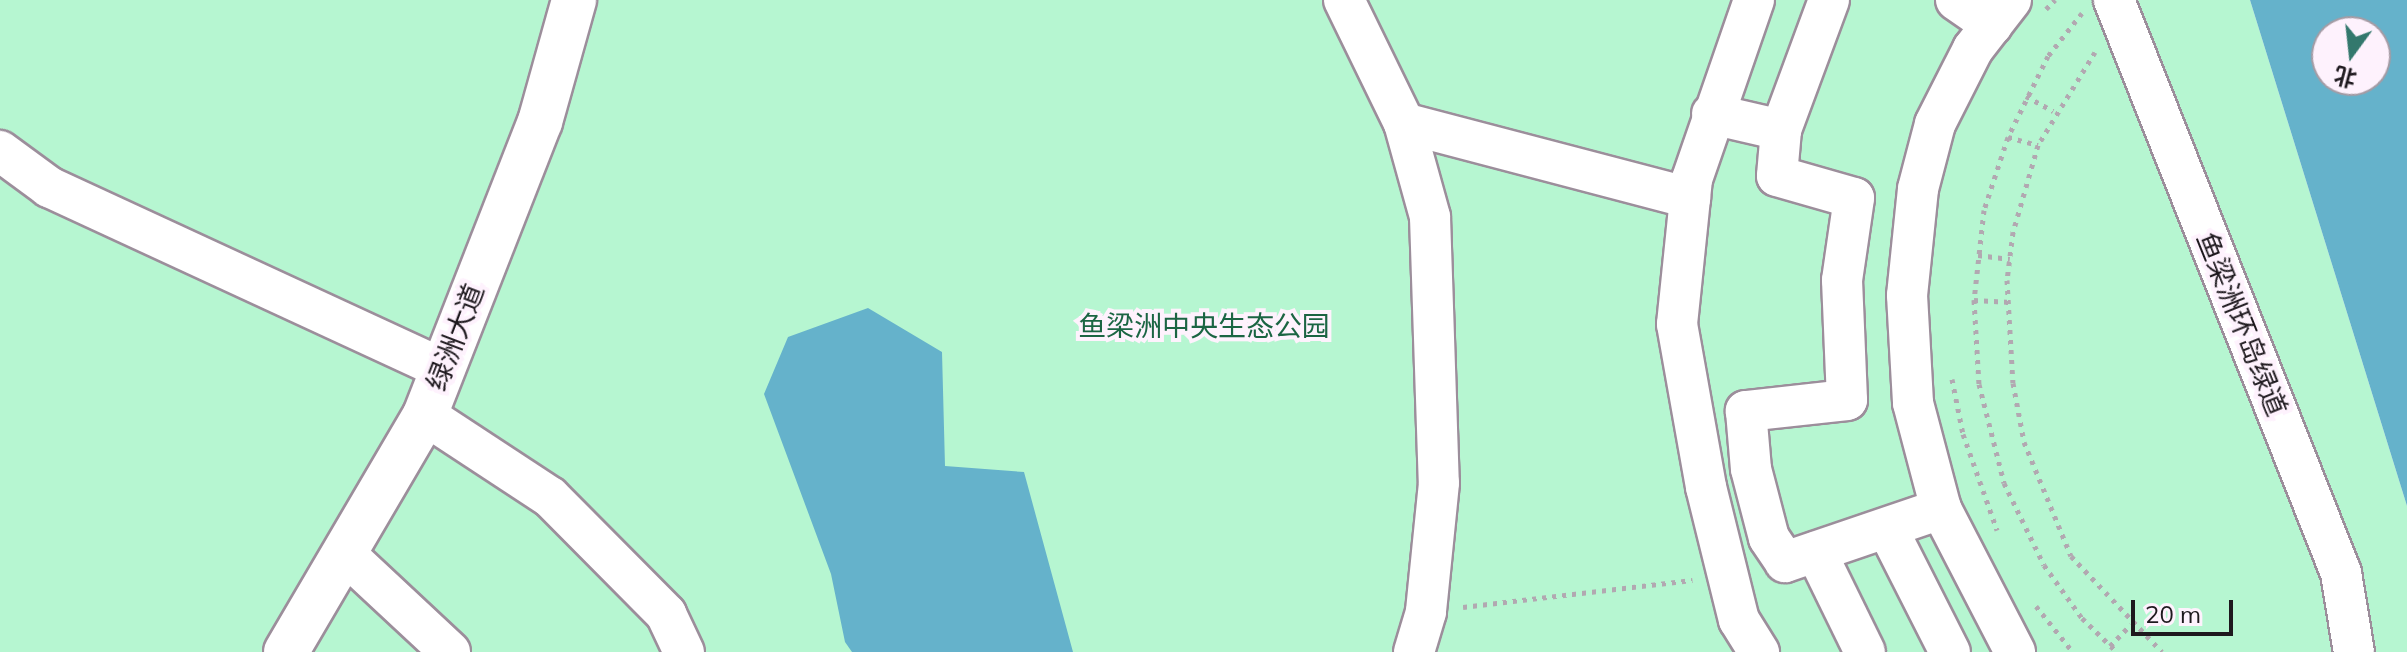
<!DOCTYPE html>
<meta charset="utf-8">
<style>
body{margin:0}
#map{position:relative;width:2407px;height:652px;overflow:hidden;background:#fef2fd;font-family:Mulish,"Noto Sans SC",sans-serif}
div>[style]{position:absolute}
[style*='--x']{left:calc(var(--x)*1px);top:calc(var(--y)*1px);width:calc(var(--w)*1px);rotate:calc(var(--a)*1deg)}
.green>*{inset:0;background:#b6f6d1}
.water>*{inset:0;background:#65b2cb}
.path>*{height:5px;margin-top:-2.5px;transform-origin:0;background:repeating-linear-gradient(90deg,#b2a8b1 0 4px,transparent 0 10px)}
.roads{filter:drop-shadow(2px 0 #9c8e9b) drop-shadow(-2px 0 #9c8e9b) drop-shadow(0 2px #9c8e9b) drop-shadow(0 -2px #9c8e9b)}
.street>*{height:40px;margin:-20px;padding:0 20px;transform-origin:20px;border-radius:20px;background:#fff}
.secondary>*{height:44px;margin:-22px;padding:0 22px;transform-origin:22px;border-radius:22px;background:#fff}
span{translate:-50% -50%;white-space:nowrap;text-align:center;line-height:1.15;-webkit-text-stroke:8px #fef2fd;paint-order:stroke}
.street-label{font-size:28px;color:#1e191e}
.park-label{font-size:28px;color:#1b6543}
.north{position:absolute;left:2311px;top:16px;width:80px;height:80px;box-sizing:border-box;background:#fef2fd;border:2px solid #a49ba4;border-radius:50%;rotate:195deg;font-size:22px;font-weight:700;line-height:32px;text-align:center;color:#1e191e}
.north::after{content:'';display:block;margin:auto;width:28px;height:36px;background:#33786d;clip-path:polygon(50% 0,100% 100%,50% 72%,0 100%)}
.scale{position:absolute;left:2131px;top:600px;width:102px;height:36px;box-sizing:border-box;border:4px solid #1e191e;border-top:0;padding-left:10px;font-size:24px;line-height:28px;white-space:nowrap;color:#1e191e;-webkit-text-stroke:6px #fef2fd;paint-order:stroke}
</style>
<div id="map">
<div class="green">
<i style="clip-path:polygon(0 0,2250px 0,2407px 506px,2407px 652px,0 652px)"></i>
</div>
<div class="water">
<i style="clip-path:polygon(evenodd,2250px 0,2407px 0,2407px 506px,2250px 0,2375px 32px,2375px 80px,2327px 80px,2327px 32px,2375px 32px)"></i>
<i style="clip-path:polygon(868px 308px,942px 352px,945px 466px,1024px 472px,1073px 652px,852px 652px,845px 642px,831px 574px,764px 394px,788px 337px)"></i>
</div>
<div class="path">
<i style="--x:2046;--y:9;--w:13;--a:-45"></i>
<i style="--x:2082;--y:13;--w:55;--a:128.3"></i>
<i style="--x:2048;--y:56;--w:90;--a:116.3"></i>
<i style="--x:2008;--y:137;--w:77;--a:108.2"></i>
<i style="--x:1984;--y:210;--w:91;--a:96.3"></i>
<i style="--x:1974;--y:300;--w:84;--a:86.6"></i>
<i style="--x:1979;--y:384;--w:102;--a:75.8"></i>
<i style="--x:2004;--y:483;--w:91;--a:64"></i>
<i style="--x:2044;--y:565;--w:65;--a:54.4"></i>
<i style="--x:2082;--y:618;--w:49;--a:44.2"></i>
<i style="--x:2095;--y:52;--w:109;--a:121.5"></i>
<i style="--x:2038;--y:145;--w:91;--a:106"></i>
<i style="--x:2013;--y:232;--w:48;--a:97.1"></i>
<i style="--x:2007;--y:280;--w:103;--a:86.7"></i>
<i style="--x:2013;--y:383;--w:60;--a:79.4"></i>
<i style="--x:2024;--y:442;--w:123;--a:67.6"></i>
<i style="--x:2071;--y:556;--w:132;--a:46.5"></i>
<i style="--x:2026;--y:96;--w:31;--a:29"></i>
<i style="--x:2008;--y:137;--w:31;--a:15"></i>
<i style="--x:1978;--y:255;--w:32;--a:7"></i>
<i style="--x:1974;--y:300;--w:33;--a:3"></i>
<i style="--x:1952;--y:379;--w:56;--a:78.7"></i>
<i style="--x:1963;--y:434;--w:102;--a:70.5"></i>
<i style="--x:2036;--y:606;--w:59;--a:51.2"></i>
<i style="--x:1463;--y:607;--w:231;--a:-6.7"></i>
<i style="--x:2110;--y:646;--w:30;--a:-46"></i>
</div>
<div class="roads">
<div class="street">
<i style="--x:1344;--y:0;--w:137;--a:64"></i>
<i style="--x:1404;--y:123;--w:98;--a:74.5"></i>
<i style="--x:1430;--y:217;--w:266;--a:88.1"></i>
<i style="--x:1439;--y:483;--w:130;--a:95.8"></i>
<i style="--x:1426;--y:612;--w:42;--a:106.7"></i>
<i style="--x:1754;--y:0;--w:189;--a:109.1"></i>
<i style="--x:1692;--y:179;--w:146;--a:95.9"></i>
<i style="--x:1677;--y:324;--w:166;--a:79.9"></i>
<i style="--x:1706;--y:487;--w:137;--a:76.1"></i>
<i style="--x:1739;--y:620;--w:38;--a:58"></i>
<i style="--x:1829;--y:0;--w:139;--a:110.3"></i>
<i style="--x:1781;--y:130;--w:46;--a:95"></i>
<i style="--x:1777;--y:176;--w:80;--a:15.9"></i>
<i style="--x:1854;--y:198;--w:83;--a:98.3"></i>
<i style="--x:1842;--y:280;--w:120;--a:87.6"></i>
<i style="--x:1847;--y:400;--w:102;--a:173.8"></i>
<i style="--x:1746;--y:411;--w:58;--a:85.1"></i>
<i style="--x:1751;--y:469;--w:71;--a:75.4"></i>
<i style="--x:1769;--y:538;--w:29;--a:56"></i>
<i style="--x:1785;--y:562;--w:165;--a:-18.8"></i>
<i style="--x:1956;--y:0;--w:44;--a:34.8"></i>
<i style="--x:2011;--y:0;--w:62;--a:127.8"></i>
<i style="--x:1973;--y:49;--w:84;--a:116.9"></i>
<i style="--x:1935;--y:124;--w:67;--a:104.7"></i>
<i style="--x:1918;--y:189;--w:107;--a:95.9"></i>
<i style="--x:1907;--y:295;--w:108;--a:86.8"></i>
<i style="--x:1913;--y:403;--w:110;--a:75.2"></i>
<i style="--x:1941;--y:509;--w:161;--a:62.6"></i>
<i style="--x:2114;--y:0;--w:616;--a:68.39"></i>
<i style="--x:2341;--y:573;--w:80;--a:80.7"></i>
<i style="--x:1712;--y:114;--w:71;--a:13.1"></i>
<i style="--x:1404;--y:123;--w:296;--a:14.7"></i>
<i style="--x:0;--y:151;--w:61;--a:36.3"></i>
<i style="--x:49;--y:187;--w:434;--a:24.8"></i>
<i style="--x:425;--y:415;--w:149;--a:33.3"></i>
<i style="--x:550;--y:497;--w:165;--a:45.2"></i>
<i style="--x:666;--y:614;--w:42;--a:64.7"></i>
<i style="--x:1887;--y:528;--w:139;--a:63.1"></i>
<i style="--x:1816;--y:552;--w:111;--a:63.9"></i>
<i style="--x:344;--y:553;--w:145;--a:43"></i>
</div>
<div class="secondary">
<i style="--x:286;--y:652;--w:275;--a:-59.6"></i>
<i style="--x:425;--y:415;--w:315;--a:-68.6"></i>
<i style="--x:540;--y:122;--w:127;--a:-74.4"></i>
</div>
</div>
<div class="street-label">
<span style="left:2242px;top:324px;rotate:68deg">鱼梁洲环岛绿道</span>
<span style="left:455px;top:337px;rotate:-69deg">绿洲大道</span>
</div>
<div class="park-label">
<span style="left:1204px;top:326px">鱼梁洲中央生态公园</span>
</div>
<div class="north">北</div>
<div class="scale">20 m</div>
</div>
